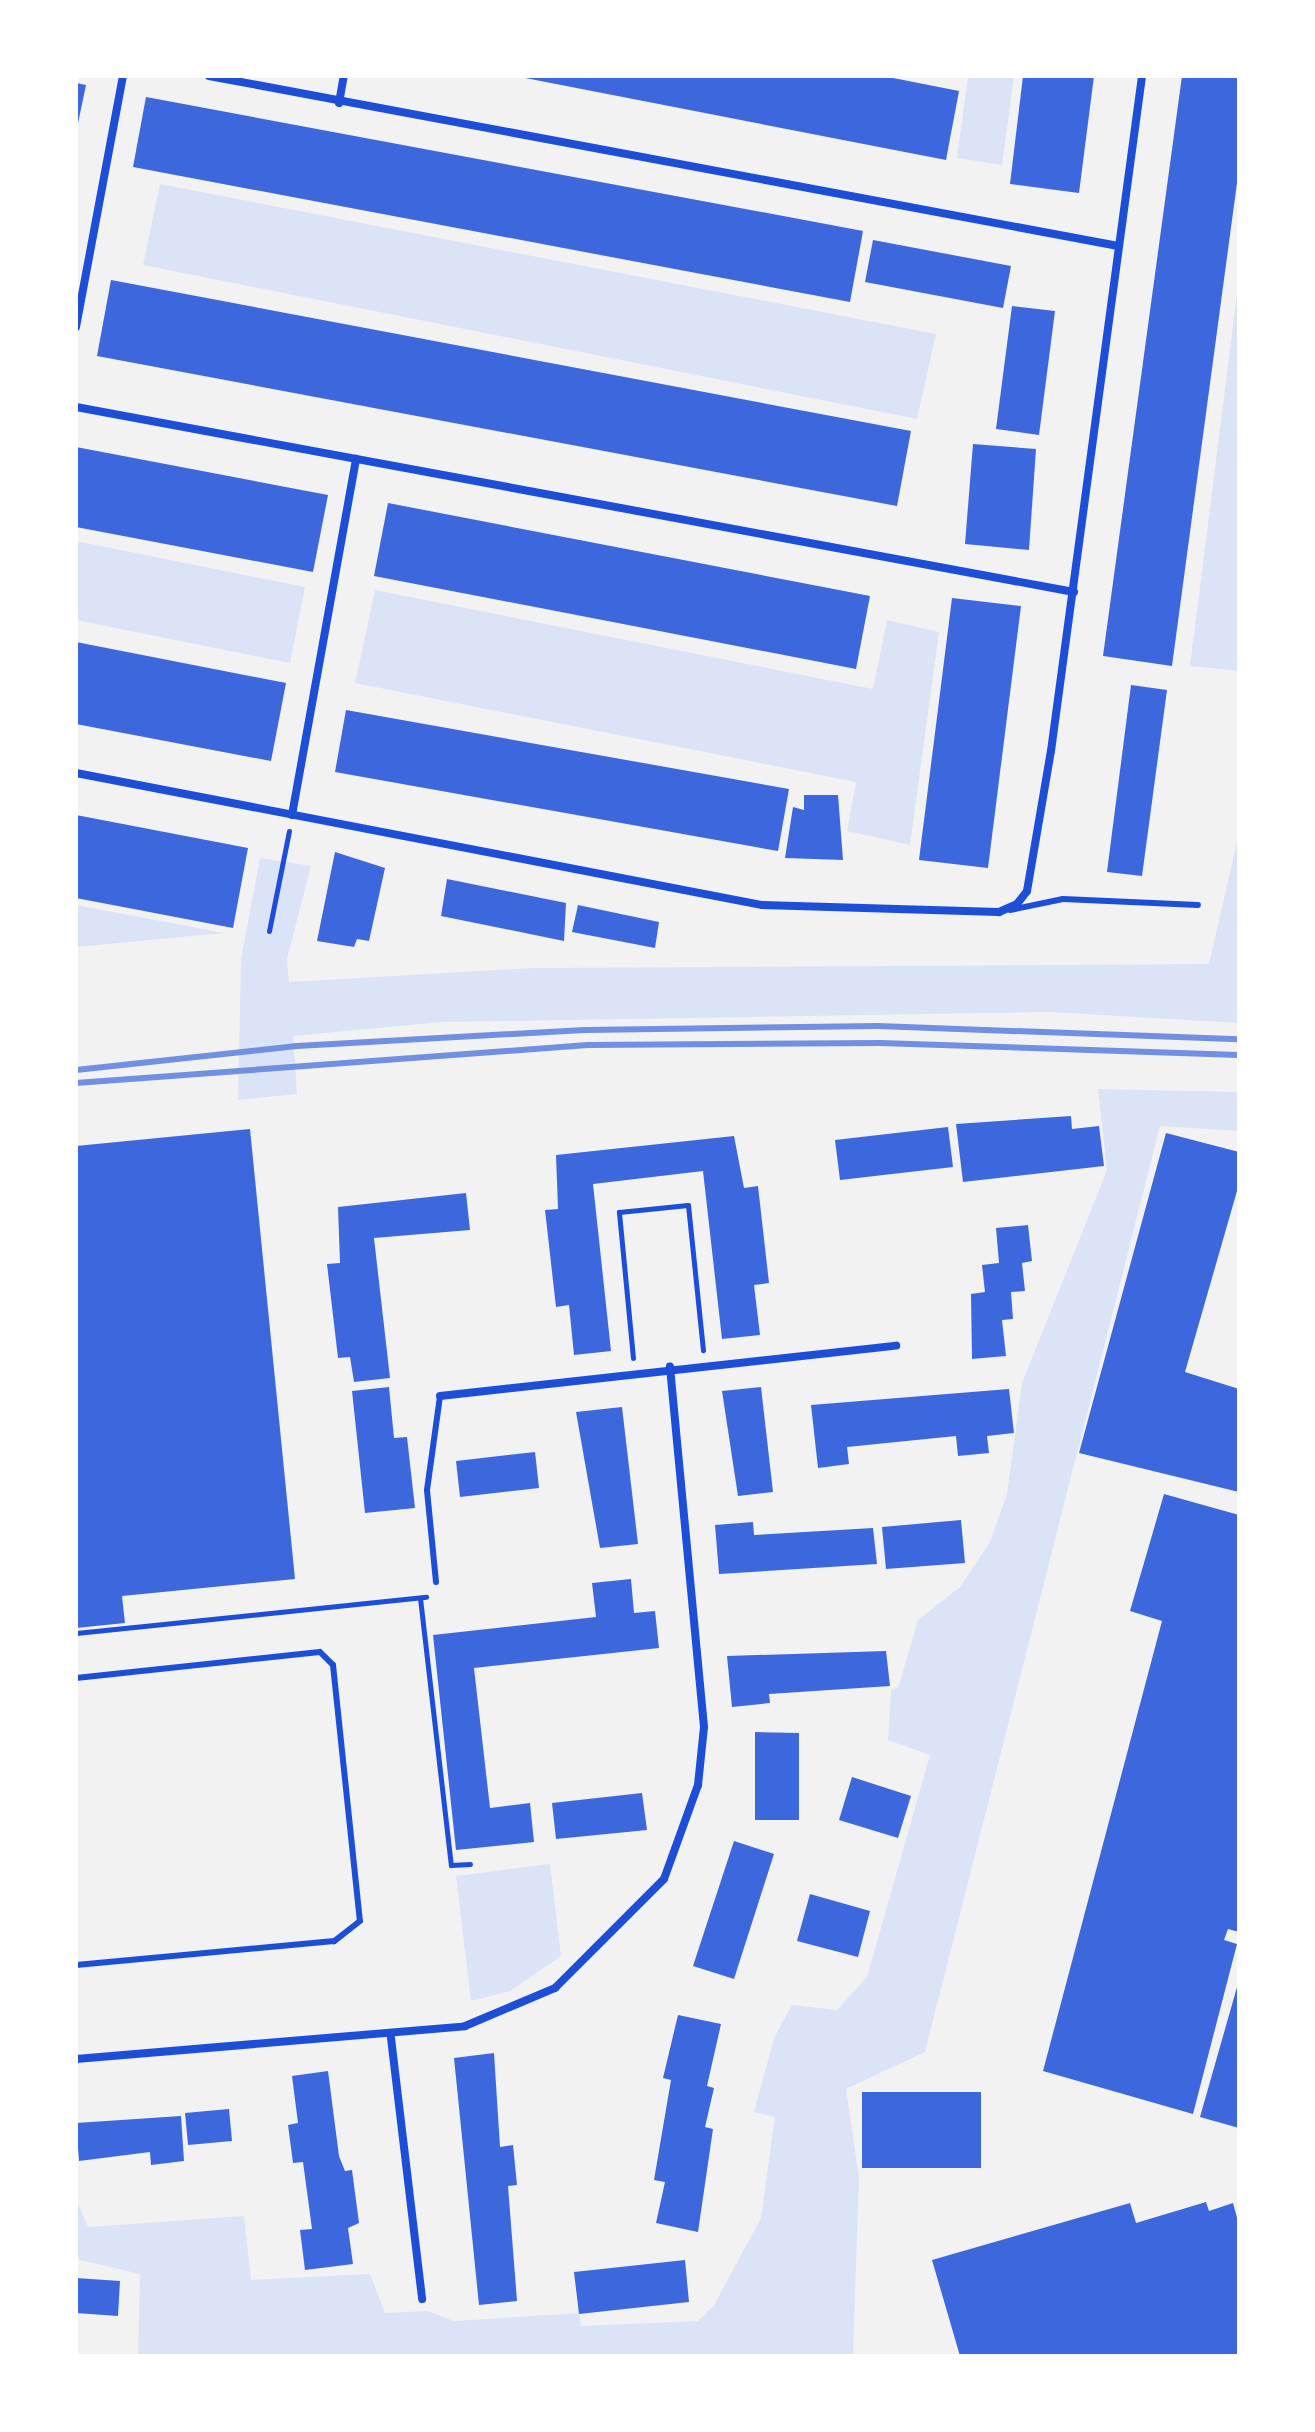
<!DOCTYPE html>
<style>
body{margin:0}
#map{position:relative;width:1315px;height:2432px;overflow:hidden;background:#f2f2f2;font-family:Montserrat,sans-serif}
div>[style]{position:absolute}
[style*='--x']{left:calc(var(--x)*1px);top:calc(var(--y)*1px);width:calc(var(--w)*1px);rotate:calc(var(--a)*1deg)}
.green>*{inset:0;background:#dbe4f7}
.building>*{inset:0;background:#3d67dc}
.path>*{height:5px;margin:-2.5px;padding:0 2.5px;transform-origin:2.5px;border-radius:2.5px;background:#1d4ed8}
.service>*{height:6px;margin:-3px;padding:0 3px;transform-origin:3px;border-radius:3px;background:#1d4ed8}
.minor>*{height:8px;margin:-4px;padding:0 4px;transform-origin:4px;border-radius:4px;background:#1d4ed8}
.rail>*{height:6px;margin:-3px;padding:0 3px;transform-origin:3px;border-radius:3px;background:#7290e2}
span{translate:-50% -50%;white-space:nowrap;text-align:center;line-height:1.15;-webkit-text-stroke:6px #fff;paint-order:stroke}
.frame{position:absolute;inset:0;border:78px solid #fff;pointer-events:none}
</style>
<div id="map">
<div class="green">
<i style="clip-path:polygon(968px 76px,1014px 76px,1002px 165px,957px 158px)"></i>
<i style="clip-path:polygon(160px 184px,936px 334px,917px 419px,143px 265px)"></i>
<i style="clip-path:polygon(1239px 278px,1239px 671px,1190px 666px)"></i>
<i style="clip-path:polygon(76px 541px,305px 587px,290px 663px,76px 620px)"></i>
<i style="clip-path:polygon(375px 590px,873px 689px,887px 620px,939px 632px,910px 845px,847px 831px,856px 782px,355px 683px)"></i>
<i style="clip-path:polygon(1239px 833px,1239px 1023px,1050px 1012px,442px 1022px,293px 1036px,297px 1094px,238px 1100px,241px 959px,260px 858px,311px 866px,287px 959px,289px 982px,534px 968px,1209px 964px)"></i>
<i style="clip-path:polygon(76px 905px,224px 933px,76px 947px)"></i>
<i style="clip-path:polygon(1098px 1089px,1239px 1092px,1239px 1131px,1160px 1126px,925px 2052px,846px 2089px,859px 2178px,853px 2356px,138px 2356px,140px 2274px,76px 2259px,76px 2199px,88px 2227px,244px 2216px,251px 2280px,370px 2274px,385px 2313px,428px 2311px,454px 2321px,579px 2313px,581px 2326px,698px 2321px,714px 2305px,761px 2218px,775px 2117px,754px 2112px,774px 2038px,792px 2005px,837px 2010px,867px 1977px,930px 1755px,888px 1740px,891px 1690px,898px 1688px,918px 1620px,960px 1587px,990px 1542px,1007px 1494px,1022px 1383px,1107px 1170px)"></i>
<i style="clip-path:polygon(550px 1864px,561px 1956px,510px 1991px,471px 2001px,456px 1876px)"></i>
</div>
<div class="building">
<i style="clip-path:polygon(515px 76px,883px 76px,959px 91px,946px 160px)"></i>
<i style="clip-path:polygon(1023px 76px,1094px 76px,1079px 193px,1010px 184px)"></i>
<i style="clip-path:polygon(1182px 76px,1239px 76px,1239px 168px,1172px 666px,1103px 656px)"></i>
<i style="clip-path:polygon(76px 83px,86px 85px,77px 128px,76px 128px)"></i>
<i style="clip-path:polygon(146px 97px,863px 231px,850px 302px,133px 167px)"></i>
<i style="clip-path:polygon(873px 240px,1011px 266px,1003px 308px,865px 282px)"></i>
<i style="clip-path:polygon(111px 280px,911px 431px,897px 506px,97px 356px)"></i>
<i style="clip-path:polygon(1012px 306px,1055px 311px,1039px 435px,996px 429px)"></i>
<i style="clip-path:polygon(973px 444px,1036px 449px,1029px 550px,965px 544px)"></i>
<i style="clip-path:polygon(76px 447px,328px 495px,313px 572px,76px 527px)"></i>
<i style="clip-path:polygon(388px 503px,870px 596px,856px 669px,374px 576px)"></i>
<i style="clip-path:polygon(952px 598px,1021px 606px,988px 868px,919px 860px)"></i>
<i style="clip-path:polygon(76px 642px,286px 683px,271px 761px,76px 724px)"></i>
<i style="clip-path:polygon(1131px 685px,1167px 690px,1142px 876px,1107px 872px)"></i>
<i style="clip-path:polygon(346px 710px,789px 789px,778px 851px,335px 772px)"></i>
<i style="clip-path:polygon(804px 795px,838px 795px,843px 860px,785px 858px,793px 807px,804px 810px)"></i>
<i style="clip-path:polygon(76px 815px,248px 848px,233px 928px,76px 898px)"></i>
<i style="clip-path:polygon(335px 852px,385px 868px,369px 941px,357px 939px,354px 947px,317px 941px)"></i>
<i style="clip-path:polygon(447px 879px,566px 903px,564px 941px,441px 916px)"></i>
<i style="clip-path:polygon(578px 905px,659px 922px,655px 948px,572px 932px)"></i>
<i style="clip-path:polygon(1071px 1116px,1072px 1129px,1099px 1126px,1104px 1166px,963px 1182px,956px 1124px)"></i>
<i style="clip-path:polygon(948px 1127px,953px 1167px,840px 1180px,835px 1140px)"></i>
<i style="clip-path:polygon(250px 1129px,295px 1579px,122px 1596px,125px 1623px,76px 1628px,76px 1146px)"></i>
<i style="clip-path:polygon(1166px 1133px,1239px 1152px,1239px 1184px,1185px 1372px,1239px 1389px,1239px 1492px,1079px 1453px)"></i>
<i style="clip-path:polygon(734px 1136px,744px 1188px,758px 1186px,769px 1283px,754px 1285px,760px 1335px,722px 1339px,703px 1171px,593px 1184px,611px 1351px,574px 1355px,569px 1305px,556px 1307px,545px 1210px,558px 1209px,556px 1155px)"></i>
<i style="clip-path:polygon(466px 1193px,470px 1230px,374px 1238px,390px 1378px,354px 1382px,350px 1357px,338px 1358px,327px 1264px,340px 1263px,338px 1207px)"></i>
<i style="clip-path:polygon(1028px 1225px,1032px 1261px,1022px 1263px,1025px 1291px,1011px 1292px,1013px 1319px,1002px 1320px,1006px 1356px,972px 1359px,971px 1294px,985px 1292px,982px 1265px,999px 1263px,996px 1228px)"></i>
<i style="clip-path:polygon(389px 1387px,394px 1438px,407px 1437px,415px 1508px,365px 1513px,352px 1391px)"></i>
<i style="clip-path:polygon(761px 1387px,773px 1492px,738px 1496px,722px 1391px)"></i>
<i style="clip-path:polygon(1009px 1389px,1014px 1433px,987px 1436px,989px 1453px,958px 1456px,956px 1436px,847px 1447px,849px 1464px,818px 1468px,811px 1405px)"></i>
<i style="clip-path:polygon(622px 1407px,638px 1544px,600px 1548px,576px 1412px)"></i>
<i style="clip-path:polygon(535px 1452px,539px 1488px,460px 1497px,456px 1461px)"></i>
<i style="clip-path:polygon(1164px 1494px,1239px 1515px,1239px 1932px,1228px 1929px,1224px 1940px,1237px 1944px,1193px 2114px,1043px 2071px,1162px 1621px,1130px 1611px)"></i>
<i style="clip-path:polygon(961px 1520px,965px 1563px,886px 1569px,882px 1527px)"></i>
<i style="clip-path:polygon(753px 1522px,754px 1535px,873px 1528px,877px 1564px,719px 1574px,715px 1525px)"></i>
<i style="clip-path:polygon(631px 1579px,634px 1613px,655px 1611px,659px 1648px,474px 1668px,490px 1808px,530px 1803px,534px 1842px,456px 1850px,433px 1635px,596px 1617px,592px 1583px)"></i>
<i style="clip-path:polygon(886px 1651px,890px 1686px,769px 1694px,770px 1703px,732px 1707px,727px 1656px)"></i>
<i style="clip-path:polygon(755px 1732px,799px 1733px,799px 1820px,755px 1820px)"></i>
<i style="clip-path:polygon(852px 1777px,911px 1796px,898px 1838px,839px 1820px)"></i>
<i style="clip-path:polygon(642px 1793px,647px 1830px,556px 1839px,552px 1803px)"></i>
<i style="clip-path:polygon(734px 1841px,774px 1854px,734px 1979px,693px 1966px)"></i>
<i style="clip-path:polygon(810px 1894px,870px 1911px,858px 1957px,797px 1941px)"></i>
<i style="clip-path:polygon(1239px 1980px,1239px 2128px,1200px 2117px)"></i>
<i style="clip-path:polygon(678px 2015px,721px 2024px,707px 2086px,714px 2088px,705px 2127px,713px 2129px,698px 2232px,656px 2223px,665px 2182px,654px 2180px,671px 2080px,663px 2078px)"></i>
<i style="clip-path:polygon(494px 2053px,500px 2147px,513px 2145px,517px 2185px,508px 2186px,517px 2301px,479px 2305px,454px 2058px)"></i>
<i style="clip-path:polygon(328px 2071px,339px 2156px,345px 2171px,352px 2170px,359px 2223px,348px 2228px,353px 2264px,305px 2270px,300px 2230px,312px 2229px,303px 2162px,293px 2163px,288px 2125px,298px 2123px,292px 2076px)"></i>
<i style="clip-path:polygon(862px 2092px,981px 2092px,981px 2168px,862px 2168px)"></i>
<i style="clip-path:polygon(229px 2109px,232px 2141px,188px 2145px,185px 2113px)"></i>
<i style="clip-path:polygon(181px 2116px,184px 2161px,151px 2165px,150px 2152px,79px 2161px,76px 2123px)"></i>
<i style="clip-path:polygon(1206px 2202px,1209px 2211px,1233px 2203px,1239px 2225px,1239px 2356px,960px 2356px,932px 2260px,1130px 2203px,1136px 2223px)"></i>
<i style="clip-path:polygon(685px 2260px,689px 2302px,579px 2314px,574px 2272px)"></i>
<i style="clip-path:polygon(76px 2278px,120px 2281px,118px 2316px,76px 2313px)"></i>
</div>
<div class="path">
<i style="--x:269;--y:931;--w:102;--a:-78.7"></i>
<i style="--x:633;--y:1358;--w:147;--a:-95.5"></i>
<i style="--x:619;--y:1212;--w:69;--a:-5.8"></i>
<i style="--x:688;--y:1205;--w:146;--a:84.1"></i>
<i style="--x:420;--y:1598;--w:269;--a:83.4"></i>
<i style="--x:451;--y:1865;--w:19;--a:-3"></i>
<i style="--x:76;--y:1633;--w:352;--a:-5.9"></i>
</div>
<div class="service">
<i style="--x:1010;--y:910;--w:54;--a:-11.7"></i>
<i style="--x:1063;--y:899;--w:135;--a:2.5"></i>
<i style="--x:436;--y:1582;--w:92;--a:-95.6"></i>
<i style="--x:427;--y:1490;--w:95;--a:-82.1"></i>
<i style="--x:76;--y:1678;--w:245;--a:-6.1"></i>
<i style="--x:320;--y:1652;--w:18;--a:45"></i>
<i style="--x:333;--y:1665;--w:257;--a:84"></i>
<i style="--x:360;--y:1921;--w:33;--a:142"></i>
<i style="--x:334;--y:1941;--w:259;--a:174.7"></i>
</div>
<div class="minor">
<i style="--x:209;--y:76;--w:925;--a:10.59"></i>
<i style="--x:339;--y:103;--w:27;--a:-80"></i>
<i style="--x:76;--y:327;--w:255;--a:-79.4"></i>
<i style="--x:76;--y:407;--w:1015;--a:10.5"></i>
<i style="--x:76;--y:773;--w:699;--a:10.89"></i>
<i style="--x:762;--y:905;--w:237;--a:1.7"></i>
<i style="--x:999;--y:912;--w:20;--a:-24"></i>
<i style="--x:1017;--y:904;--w:16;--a:-52"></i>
<i style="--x:1027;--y:891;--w:142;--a:-80.3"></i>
<i style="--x:1051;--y:751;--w:681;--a:-82.32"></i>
<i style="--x:292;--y:815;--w:362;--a:-79.8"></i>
<i style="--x:440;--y:1396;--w:459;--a:-6.3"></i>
<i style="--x:391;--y:2038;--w:263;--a:83.2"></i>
<i style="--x:76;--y:2059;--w:390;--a:-4.8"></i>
<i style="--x:465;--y:2026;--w:98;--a:-22.9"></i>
<i style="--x:555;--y:1988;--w:154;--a:-45"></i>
<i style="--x:664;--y:1879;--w:100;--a:-70.1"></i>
<i style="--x:698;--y:1785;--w:58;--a:-84.1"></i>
<i style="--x:704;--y:1727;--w:362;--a:-95.4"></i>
</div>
<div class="rail">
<i style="--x:76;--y:1070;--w:222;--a:-6.2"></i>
<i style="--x:297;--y:1046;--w:288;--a:-3.2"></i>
<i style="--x:585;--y:1030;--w:293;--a:-0.8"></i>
<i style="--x:878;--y:1026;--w:361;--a:2.1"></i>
<i style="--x:76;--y:1083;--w:513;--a:-4.24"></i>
<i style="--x:588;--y:1045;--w:292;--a:-0.4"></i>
<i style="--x:880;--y:1043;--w:359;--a:1.9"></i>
</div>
<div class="frame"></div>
</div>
